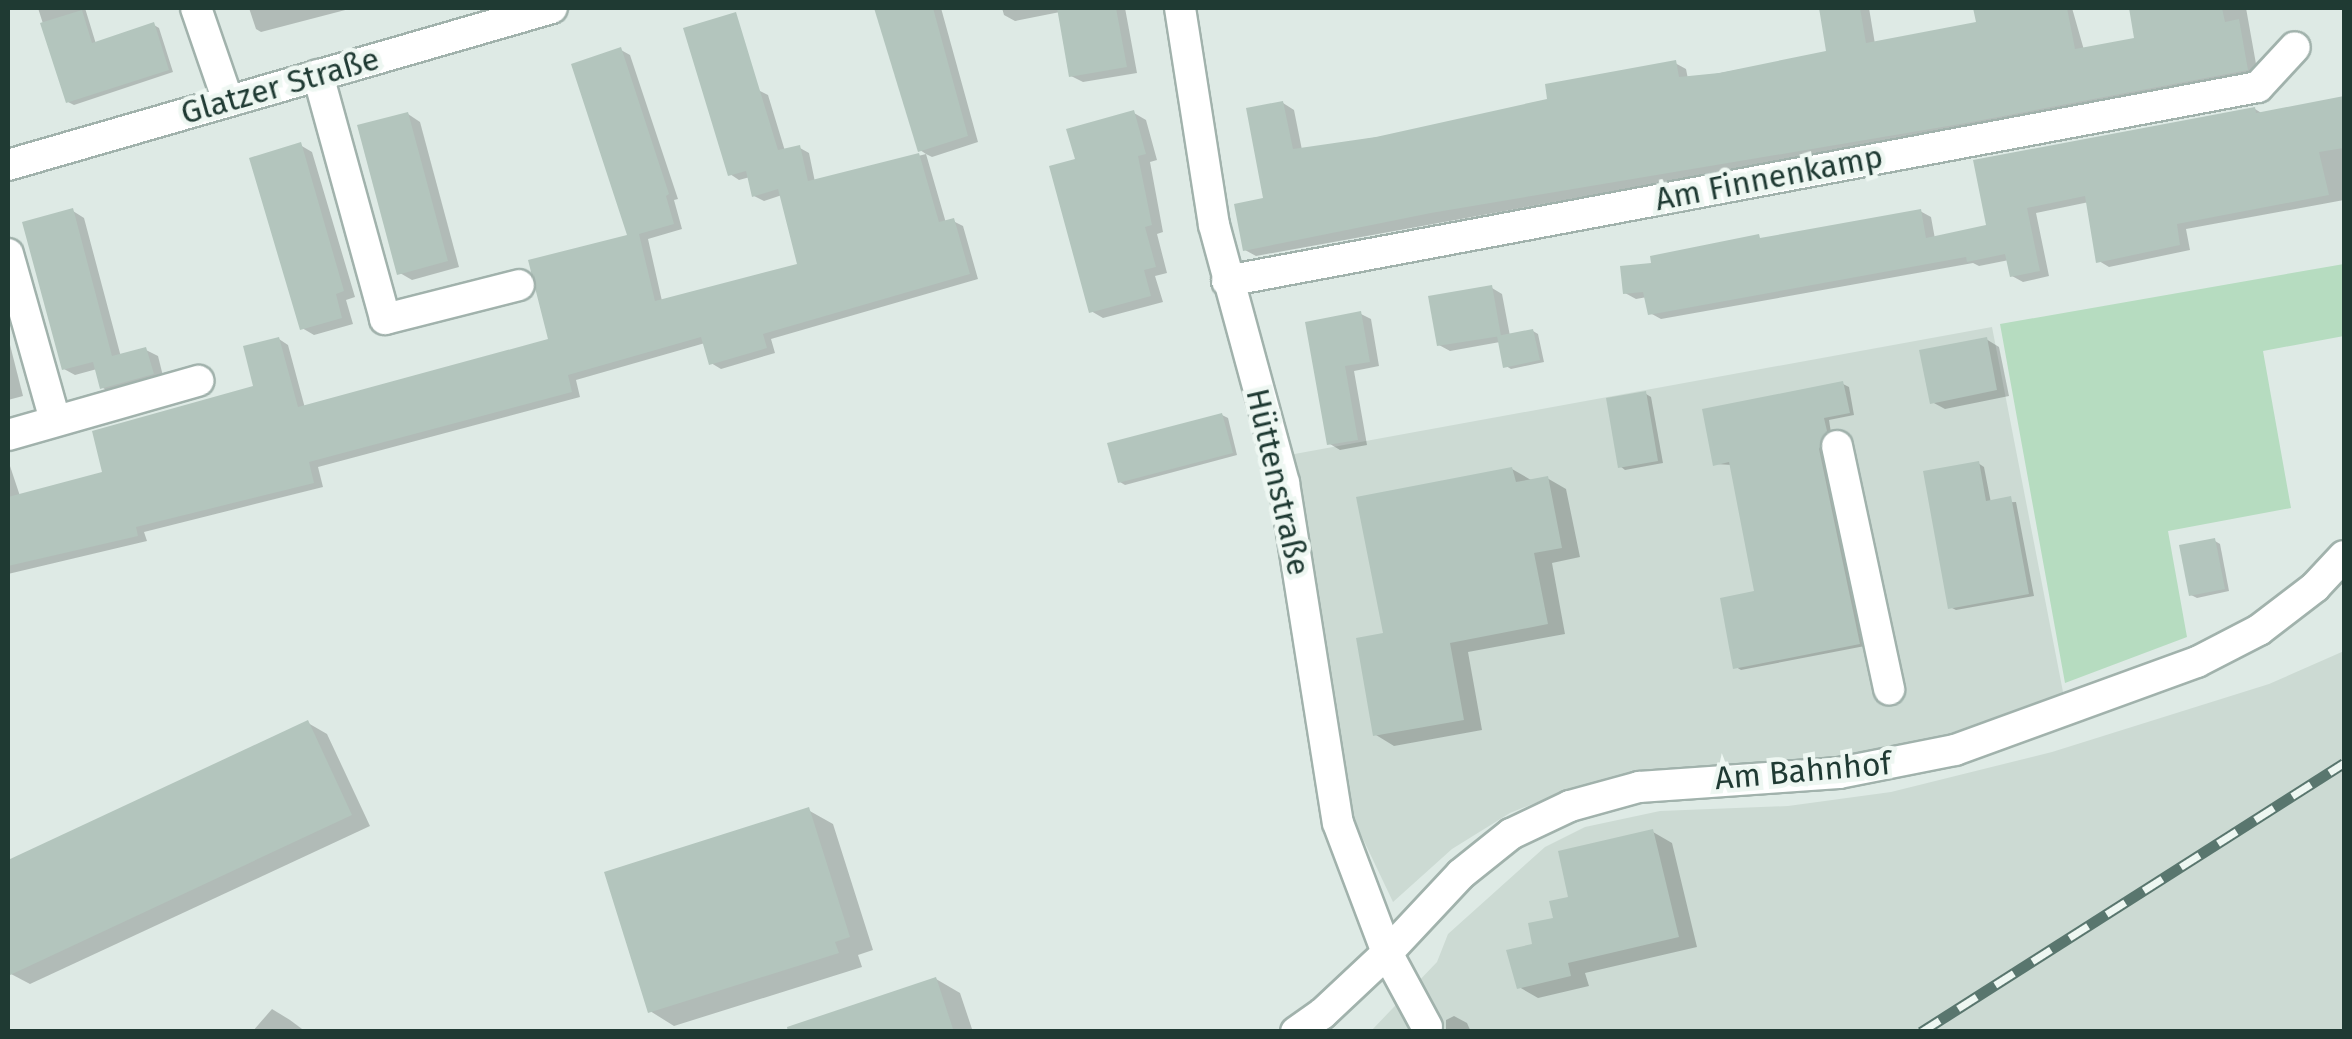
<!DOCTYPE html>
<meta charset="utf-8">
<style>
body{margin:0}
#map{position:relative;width:2352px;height:1039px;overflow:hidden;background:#deeae5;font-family:"Fira Sans",sans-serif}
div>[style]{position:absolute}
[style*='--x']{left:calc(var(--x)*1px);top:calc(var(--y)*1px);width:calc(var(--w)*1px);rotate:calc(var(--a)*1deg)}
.built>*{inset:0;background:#ccdad3}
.green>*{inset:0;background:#b6dcc0}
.shadow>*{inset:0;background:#0003}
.building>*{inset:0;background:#b3c5bd}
.roads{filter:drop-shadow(2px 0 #a1b2ac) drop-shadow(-2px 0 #a1b2ac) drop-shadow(0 2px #a1b2ac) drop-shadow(0 -2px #a1b2ac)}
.minor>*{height:30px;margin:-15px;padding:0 15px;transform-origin:15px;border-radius:15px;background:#fff}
.rail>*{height:11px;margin-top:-5.5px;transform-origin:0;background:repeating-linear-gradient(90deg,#eef7f2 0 22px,#59766e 0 44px);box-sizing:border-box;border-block:2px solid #59766e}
span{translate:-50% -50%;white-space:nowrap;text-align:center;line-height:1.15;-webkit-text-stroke:9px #eef7f2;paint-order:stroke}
.street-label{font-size:32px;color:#1f3a33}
.frame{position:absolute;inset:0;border:10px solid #1f3a33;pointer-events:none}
</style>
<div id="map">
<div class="built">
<i style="clip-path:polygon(1992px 327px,2064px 697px,1903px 748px,1833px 759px,1627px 774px,1570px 789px,1510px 813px,1452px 849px,1393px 902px,1354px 820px,1289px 455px)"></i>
<i style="clip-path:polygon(2344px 651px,2344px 1031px,1370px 1032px,1437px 962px,1448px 934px,1545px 847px,1585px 827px,1660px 811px,1788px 806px,1891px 792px,2052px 752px,2269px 684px)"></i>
</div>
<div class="green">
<i style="clip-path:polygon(2344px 264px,2344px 336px,2263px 351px,2291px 508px,2168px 531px,2187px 637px,2065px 683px,2000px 324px)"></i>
</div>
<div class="shadow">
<i style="clip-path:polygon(38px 8px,85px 8px,96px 44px,154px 25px,159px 28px,173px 72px,74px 105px,68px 102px)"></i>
<i style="clip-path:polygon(249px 8px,353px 8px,261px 32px,256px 29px)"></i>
<i style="clip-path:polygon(877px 8px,941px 8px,978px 142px,932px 157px,926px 154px,946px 223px,953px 221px,963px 226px,978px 279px,771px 339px,775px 353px,721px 369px,711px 363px,705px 343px,576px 380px,580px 397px,318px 467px,323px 487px,144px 532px,147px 541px,8px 574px,8px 460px,20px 496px,105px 474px,257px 388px,279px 339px,288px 345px,305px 408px,552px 341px,630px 237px,621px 50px,630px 55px,678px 199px,674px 200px,682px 229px,648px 239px,662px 301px,800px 265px,782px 195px,764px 201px,754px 196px,750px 177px,739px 180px,730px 174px,758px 90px,768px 95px,785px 151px,800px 148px,809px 153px,815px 182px,926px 154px,920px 150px)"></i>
<i style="clip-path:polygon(1002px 8px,1125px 8px,1137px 73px,1083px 82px,1071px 76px,1060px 12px,1015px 21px,1004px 15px)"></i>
<i style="clip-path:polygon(1821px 8px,1869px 8px,1875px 44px,1979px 24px,1975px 8px,2022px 8px,2023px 12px,2072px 8px,2084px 50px,2137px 40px,2132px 8px,2246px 8px,2258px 75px,1256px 256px,1245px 250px,1266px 200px,1283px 103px,1294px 110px,1302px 150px,1472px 121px,1675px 63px,1686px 69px,1688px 79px,1829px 53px)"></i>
<i style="clip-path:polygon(2344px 99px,2344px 200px,2186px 229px,2190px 250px,2109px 267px,2099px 261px,2089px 202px,2036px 213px,2049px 276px,2023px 282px,2012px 276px,2009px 260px,1979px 266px,1973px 263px,1661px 319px,1650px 313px,1647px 297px,1636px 299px,1625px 293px,1654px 265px,1920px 211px,1931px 217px,1935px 239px,1989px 227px,1976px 162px,2255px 109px,2263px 114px)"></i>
<i style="clip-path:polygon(1134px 113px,1146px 120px,1157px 160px,1150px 162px,1163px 232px,1157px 234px,1167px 273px,1155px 276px,1163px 302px,1103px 318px,1091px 311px,1078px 161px)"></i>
<i style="clip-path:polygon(408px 114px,420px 122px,459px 267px,412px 280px,400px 273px)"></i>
<i style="clip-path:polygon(300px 145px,312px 152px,355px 297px,346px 300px,353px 324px,314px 335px,302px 328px)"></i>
<i style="clip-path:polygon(73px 211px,84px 218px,121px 357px,146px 350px,158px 356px,164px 380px,114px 394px,103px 388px,97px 369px,75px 375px,64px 369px)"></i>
<i style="clip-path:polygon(1492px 288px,1502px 294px,1510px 336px,1533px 331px,1538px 334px,1544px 362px,1511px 369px,1506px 366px,1500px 342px,1450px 351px,1439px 345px)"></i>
<i style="clip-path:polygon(1361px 314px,1371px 319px,1379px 366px,1354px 371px,1367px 445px,1340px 450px,1330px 444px,1308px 324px)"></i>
<i style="clip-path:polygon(8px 337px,23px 396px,8px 400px)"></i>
<i style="clip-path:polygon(1986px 339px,1999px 347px,2009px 396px,1945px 409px,1932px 402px)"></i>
<i style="clip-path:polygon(1843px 384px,1849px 387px,1854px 415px,1829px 420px,1865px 646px,1741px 670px,1736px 667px,1757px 593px,1732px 465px,1715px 464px)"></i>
<i style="clip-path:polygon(1646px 394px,1651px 397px,1663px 463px,1625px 470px,1620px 466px)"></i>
<i style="clip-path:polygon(1222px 415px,1228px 418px,1237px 455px,1125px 485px,1120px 482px)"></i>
<i style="clip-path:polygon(1978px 463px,1984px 467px,1991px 503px,2016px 502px,2034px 596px,1956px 610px,1950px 607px)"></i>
<i style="clip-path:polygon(1512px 469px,1531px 480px,1547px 478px,1566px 489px,1580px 557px,1552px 563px,1565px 634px,1468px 652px,1482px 730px,1394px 746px,1376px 735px,1386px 635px)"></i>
<i style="clip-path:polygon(2215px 541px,2220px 544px,2229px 591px,2197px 598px,2191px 595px)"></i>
<i style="clip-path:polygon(308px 723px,327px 734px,370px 826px,30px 984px,11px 974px,8px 863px)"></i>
<i style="clip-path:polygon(808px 810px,833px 824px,873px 950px,858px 955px,862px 967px,674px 1026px,650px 1011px)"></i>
<i style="clip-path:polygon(1653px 832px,1672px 843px,1697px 947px,1585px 973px,1589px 986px,1538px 998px,1519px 987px,1535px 946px,1571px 898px)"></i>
<i style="clip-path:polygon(936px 979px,960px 993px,973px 1032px,780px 1032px)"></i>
<i style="clip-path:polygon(272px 1009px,290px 1020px,306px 1032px,252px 1032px)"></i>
<i style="clip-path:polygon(1454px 1016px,1467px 1023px,1471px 1032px,1446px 1032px,1446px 1020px)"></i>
</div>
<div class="building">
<i style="clip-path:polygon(874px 8px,933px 8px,968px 136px,918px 152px)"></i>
<i style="clip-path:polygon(1057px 8px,1116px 8px,1127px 67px,1069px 77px)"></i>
<i style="clip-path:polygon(1819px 8px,1860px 8px,1866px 43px,1976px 22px,1973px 8px,2067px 8px,2075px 49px,2134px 38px,2129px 8px,2222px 8px,2225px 22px,2239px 19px,2248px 70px,1966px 123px,1431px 213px,1243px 251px,1234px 204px,1263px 198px,1246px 108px,1283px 101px,1293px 149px,1376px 137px,1547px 99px,1545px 84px,1676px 60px,1679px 77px,1719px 73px,1826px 51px)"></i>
<i style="clip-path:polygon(82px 10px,92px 43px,154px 22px,169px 70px,66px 103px,40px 23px)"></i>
<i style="clip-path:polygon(736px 12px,778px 150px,800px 145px,808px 181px,919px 153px,939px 222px,954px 218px,970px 274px,763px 334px,767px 348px,709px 365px,701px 337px,568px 375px,572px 392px,309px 462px,314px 483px,136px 527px,138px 536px,8px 566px,8px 497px,102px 472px,92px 431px,253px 386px,243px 346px,279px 337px,298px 407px,548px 339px,528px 260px,627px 235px,571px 64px,621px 47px,669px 194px,666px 196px,674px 224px,639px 234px,655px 301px,797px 264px,778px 189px,752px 197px,746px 171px,728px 176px,683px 28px)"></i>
<i style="clip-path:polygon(2344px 96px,2344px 148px,2319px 152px,2329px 195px,2177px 224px,2180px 245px,2096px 263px,2085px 196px,2027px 208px,2040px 271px,2010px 277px,2005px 254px,1967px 262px,1966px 257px,1648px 315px,1643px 292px,1623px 294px,1620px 266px,1651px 263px,1650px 256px,1759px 234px,1760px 238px,1921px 209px,1926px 238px,1986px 225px,1973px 160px,2255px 107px,2256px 113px)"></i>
<i style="clip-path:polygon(1134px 110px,1146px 154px,1138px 156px,1152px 225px,1145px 227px,1156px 267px,1144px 270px,1151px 296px,1089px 313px,1049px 166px,1075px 159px,1066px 129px)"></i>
<i style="clip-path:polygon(408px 112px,448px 261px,397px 275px,357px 125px)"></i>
<i style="clip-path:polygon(301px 142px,344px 291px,336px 294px,342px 318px,300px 330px,249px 158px)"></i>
<i style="clip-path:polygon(73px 208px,112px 356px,146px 347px,154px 374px,100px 389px,93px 362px,62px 370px,22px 222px)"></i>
<i style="clip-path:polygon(1492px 285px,1501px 336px,1437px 346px,1428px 296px)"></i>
<i style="clip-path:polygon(1361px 311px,1370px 362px,1345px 366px,1358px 440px,1327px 445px,1305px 322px)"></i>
<i style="clip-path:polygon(1533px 329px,1540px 360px,1503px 368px,1497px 336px)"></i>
<i style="clip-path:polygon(1987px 337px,1997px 390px,1930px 404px,1919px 350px)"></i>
<i style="clip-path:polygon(1843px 381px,1850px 413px,1824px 418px,1827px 431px,1819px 449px,1860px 644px,1733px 669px,1720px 598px,1754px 591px,1729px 462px,1713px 466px,1702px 409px)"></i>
<i style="clip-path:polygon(1646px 391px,1658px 461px,1618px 468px,1606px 398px)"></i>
<i style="clip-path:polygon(1222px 413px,1233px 453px,1118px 483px,1107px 443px)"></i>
<i style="clip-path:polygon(1979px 461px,1986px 501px,2011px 496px,2029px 594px,1948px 609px,1923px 471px)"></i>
<i style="clip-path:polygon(1512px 467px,1516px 482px,1548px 476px,1562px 548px,1534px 553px,1548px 624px,1450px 643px,1464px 720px,1373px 736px,1356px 638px,1383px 633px,1356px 497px)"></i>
<i style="clip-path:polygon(2215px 538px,2225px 589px,2189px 596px,2179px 545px)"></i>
<i style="clip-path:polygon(308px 720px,352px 815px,8px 976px,8px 860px)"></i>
<i style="clip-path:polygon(809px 807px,850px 937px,835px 942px,839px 953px,648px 1013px,604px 872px)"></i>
<i style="clip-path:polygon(1653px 829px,1679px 937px,1568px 963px,1571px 976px,1517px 989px,1506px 950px,1532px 944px,1528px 923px,1553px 918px,1549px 901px,1568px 897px,1558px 851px)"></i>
<i style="clip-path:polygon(936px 977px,954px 1032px,788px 1032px,787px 1027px)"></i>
</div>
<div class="roads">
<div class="minor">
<i style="--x:196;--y:8;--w:98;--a:71"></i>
<i style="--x:1180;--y:8;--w:220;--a:81.1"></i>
<i style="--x:1214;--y:225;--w:267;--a:74.8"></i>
<i style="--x:1284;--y:483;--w:344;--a:81"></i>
<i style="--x:1338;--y:823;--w:139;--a:69.3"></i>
<i style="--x:1387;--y:953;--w:84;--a:61.6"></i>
<i style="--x:318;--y:75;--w:253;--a:74.6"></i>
<i style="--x:385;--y:319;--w:138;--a:-14.2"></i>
<i style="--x:8;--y:165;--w:566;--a:-16.1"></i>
<i style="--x:8;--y:254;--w:173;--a:74.2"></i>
<i style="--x:1227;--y:281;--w:1049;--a:-10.66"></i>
<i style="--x:2258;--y:87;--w:54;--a:-47.2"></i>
<i style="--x:8;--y:435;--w:198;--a:-15.9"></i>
<i style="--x:1837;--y:446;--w:249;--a:77.9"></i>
<i style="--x:1296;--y:1032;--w:32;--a:-35"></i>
<i style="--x:1322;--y:1014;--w:89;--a:-43.2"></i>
<i style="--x:1387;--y:953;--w:108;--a:-46.9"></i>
<i style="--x:1461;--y:874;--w:64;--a:-38.7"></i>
<i style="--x:1511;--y:834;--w:65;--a:-25.4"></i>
<i style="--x:1570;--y:806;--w:72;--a:-15.4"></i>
<i style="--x:1639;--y:787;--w:200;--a:-4"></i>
<i style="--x:1839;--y:773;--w:118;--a:-11.2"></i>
<i style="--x:1955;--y:750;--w:258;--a:-20"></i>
<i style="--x:2197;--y:662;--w:70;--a:-27.3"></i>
<i style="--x:2259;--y:630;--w:71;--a:-37.5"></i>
<i style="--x:2315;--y:587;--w:42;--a:-46.9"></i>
</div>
</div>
<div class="rail">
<i style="--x:1921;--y:1032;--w:501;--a:-32.45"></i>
</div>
<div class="street-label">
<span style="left:280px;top:86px;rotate:-16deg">Glatzer Straße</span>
<span style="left:1769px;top:178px;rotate:-11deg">Am Finnenkamp</span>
<span style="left:1278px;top:482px;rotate:77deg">Hüttenstraße</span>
<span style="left:1803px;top:771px;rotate:-5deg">Am Bahnhof</span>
</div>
<div class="frame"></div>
</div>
